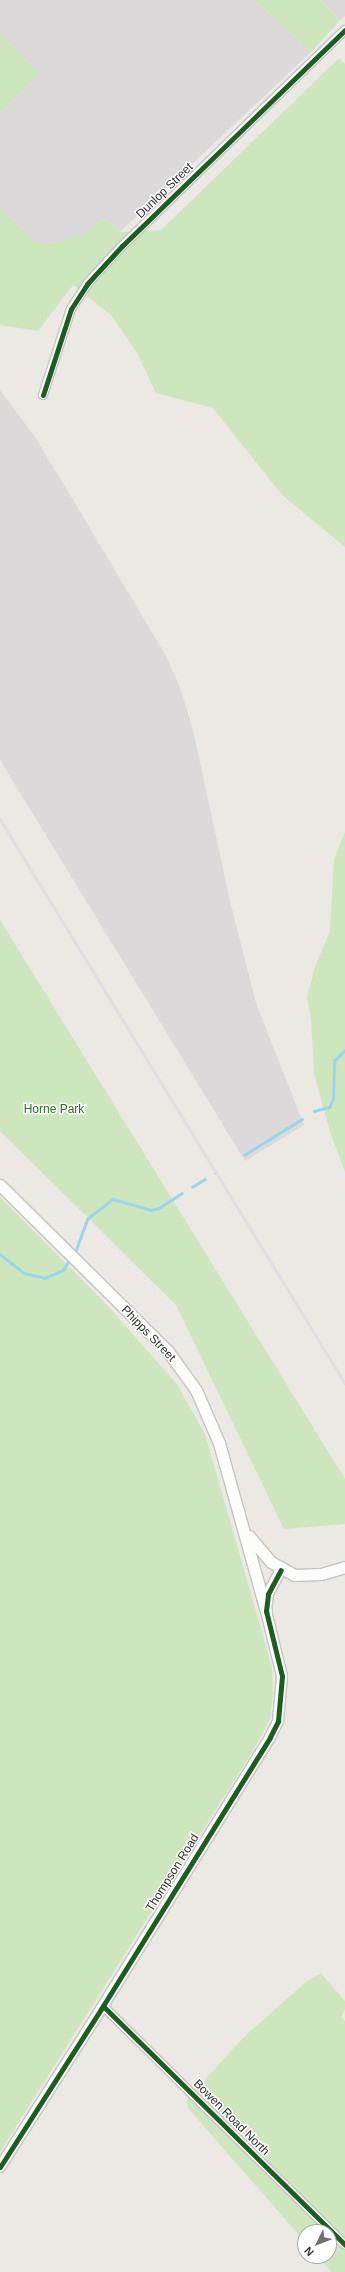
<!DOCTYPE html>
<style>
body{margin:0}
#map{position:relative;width:345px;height:2272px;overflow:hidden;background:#ece8e4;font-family:Arial,sans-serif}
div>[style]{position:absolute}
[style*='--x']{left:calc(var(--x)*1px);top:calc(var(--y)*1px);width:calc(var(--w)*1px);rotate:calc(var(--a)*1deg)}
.industrial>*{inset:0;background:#dcd9db}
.green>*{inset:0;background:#cee6be}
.stream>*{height:2.5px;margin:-1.25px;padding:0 1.25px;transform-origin:1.25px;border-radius:1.25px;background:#99d6ec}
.roads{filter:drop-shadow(1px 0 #c5c4c5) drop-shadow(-1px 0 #c5c4c5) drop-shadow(0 1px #c5c4c5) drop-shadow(0 -1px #c5c4c5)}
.minor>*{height:8px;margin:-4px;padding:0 4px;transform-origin:4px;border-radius:4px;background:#fcfcfb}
.tertiary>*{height:10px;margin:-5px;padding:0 5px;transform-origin:5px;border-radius:5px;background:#fcfcfb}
.secondary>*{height:11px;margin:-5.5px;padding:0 5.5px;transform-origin:5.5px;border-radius:5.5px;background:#fcfcfb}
.rail>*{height:2.5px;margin:-1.25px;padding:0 1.25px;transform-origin:1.25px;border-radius:1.25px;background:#dfdfe1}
.cycleway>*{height:5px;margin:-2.5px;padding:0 2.5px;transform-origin:2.5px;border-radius:2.5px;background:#1b5e20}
span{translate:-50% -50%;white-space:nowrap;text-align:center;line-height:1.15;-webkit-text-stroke:3px #fff;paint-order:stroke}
.street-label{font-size:12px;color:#2e2e2e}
.park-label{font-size:12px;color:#2c6e1b}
.north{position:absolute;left:297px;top:2224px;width:40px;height:40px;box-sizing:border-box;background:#fff;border:1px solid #ababab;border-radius:50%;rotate:227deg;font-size:11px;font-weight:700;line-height:16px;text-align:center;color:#2e2e2e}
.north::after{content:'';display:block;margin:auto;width:14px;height:18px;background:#706f6e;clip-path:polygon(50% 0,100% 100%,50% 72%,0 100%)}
</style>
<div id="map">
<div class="industrial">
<i style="clip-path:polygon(0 0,254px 0,311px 52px,120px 232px,113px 224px,101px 219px,87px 232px,65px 241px,53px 244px,36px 242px,0 207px,0 114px,40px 74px,0 33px)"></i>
<i style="clip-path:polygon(320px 0,345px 0,345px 16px,340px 20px)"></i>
<i style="clip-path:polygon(0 390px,35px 437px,75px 503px,166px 656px,180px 687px,193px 730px,230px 901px,256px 1003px,304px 1125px,245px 1161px,0 760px)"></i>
</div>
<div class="green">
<i style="clip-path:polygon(254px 0,320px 0,340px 20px,311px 52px)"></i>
<i style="clip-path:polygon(0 33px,40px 74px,0 114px)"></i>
<i style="clip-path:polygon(339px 58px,345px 64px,345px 547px,282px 495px,213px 408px,156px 393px,136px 351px,111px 315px,73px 285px,38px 331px,0 325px,0 207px,36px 242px,53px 244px,87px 232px,101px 219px,113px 224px,120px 232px,161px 230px)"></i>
<i style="clip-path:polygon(345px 832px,345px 1172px,330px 1132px,314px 1073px,311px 1020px,307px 997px,315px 967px,330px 931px,334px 859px)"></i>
<i style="clip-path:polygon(0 920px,345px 1479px,345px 1524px,284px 1529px,176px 1305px,0 1131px)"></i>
<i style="clip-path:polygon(0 1197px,106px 1304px,176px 1383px,205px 1434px,272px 1667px,273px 1695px,270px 1719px,253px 1751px,0 2152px)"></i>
<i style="clip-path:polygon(321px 1973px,345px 2001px,345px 2009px,341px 2017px,345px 2021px,345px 2272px,331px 2272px,317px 2256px,329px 2256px,329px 2232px,305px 2232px,305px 2242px,188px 2108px,187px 2099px,244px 2037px,307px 1981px)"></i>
</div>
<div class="stream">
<i style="--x:314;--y:1111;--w:16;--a:-15"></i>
<i style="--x:329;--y:1107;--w:9;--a:-63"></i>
<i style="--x:333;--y:1099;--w:38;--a:-88"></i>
<i style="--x:334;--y:1061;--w:16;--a:-45"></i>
<i style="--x:244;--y:1155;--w:68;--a:-31.8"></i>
<i style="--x:215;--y:1173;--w:1;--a:-45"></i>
<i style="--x:192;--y:1187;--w:15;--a:-32"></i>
<i style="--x:76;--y:1250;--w:33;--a:-70"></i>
<i style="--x:87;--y:1219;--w:33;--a:-38"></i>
<i style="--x:113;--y:1199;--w:40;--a:16"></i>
<i style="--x:151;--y:1210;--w:8;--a:-14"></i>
<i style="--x:159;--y:1208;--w:27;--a:-33"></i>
<i style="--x:0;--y:1254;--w:31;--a:38"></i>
<i style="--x:24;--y:1273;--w:22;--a:13"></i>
<i style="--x:45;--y:1278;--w:20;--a:-24"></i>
<i style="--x:63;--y:1270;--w:9;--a:-58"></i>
</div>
<div class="roads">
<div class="minor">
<i style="--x:43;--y:395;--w:90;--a:-72"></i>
<i style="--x:71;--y:309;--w:30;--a:-57"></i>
<i style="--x:87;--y:284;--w:52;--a:-47.4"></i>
<i style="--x:122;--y:246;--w:310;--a:-44.1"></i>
<i style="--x:103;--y:2006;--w:340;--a:44.6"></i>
</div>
<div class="tertiary">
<i style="--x:0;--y:2167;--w:188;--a:-57.4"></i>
<i style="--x:101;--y:2009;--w:320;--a:-58.1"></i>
<i style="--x:270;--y:1737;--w:18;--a:-63"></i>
<i style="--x:278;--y:1721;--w:45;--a:-84.9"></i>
<i style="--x:282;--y:1676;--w:67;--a:-103.8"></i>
<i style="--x:266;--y:1611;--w:17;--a:-83"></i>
<i style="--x:268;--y:1594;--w:27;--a:-62"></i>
</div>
<div class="secondary">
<i style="--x:0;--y:1185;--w:235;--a:44.7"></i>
<i style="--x:167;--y:1350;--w:49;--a:54.1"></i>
<i style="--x:196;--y:1390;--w:58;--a:66.5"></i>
<i style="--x:219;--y:1443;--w:174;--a:74.4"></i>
<i style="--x:249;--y:1536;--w:34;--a:50"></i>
<i style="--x:271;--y:1562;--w:26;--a:29"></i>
<i style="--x:294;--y:1575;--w:27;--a:-2"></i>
<i style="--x:321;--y:1574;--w:25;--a:-16"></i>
</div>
</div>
<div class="rail">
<i style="--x:0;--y:819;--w:661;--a:58.55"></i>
</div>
<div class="cycleway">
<i style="--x:43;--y:395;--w:90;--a:-72"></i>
<i style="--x:71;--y:309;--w:30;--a:-57"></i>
<i style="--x:87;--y:284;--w:52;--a:-47.4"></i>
<i style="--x:122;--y:246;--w:310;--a:-44.1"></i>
<i style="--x:103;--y:2006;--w:340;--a:44.6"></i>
<i style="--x:0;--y:2167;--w:188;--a:-57.4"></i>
<i style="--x:101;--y:2009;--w:320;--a:-58.1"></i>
<i style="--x:270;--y:1737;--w:18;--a:-63"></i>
<i style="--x:278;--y:1721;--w:45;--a:-84.9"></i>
<i style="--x:282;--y:1676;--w:67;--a:-103.8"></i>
<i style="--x:266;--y:1611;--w:17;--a:-83"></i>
<i style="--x:268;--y:1594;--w:27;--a:-62"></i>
</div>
<div class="street-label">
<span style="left:165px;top:191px;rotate:-44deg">Dunlop Street</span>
<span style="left:148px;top:1334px;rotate:46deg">Phipps Street</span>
<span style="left:173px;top:1873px;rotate:-58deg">Thompson Road</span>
<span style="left:231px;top:2118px;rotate:45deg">Bowen Road North</span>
</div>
<div class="park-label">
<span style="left:54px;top:1110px">Horne Park</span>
</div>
<div class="north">N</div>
</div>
